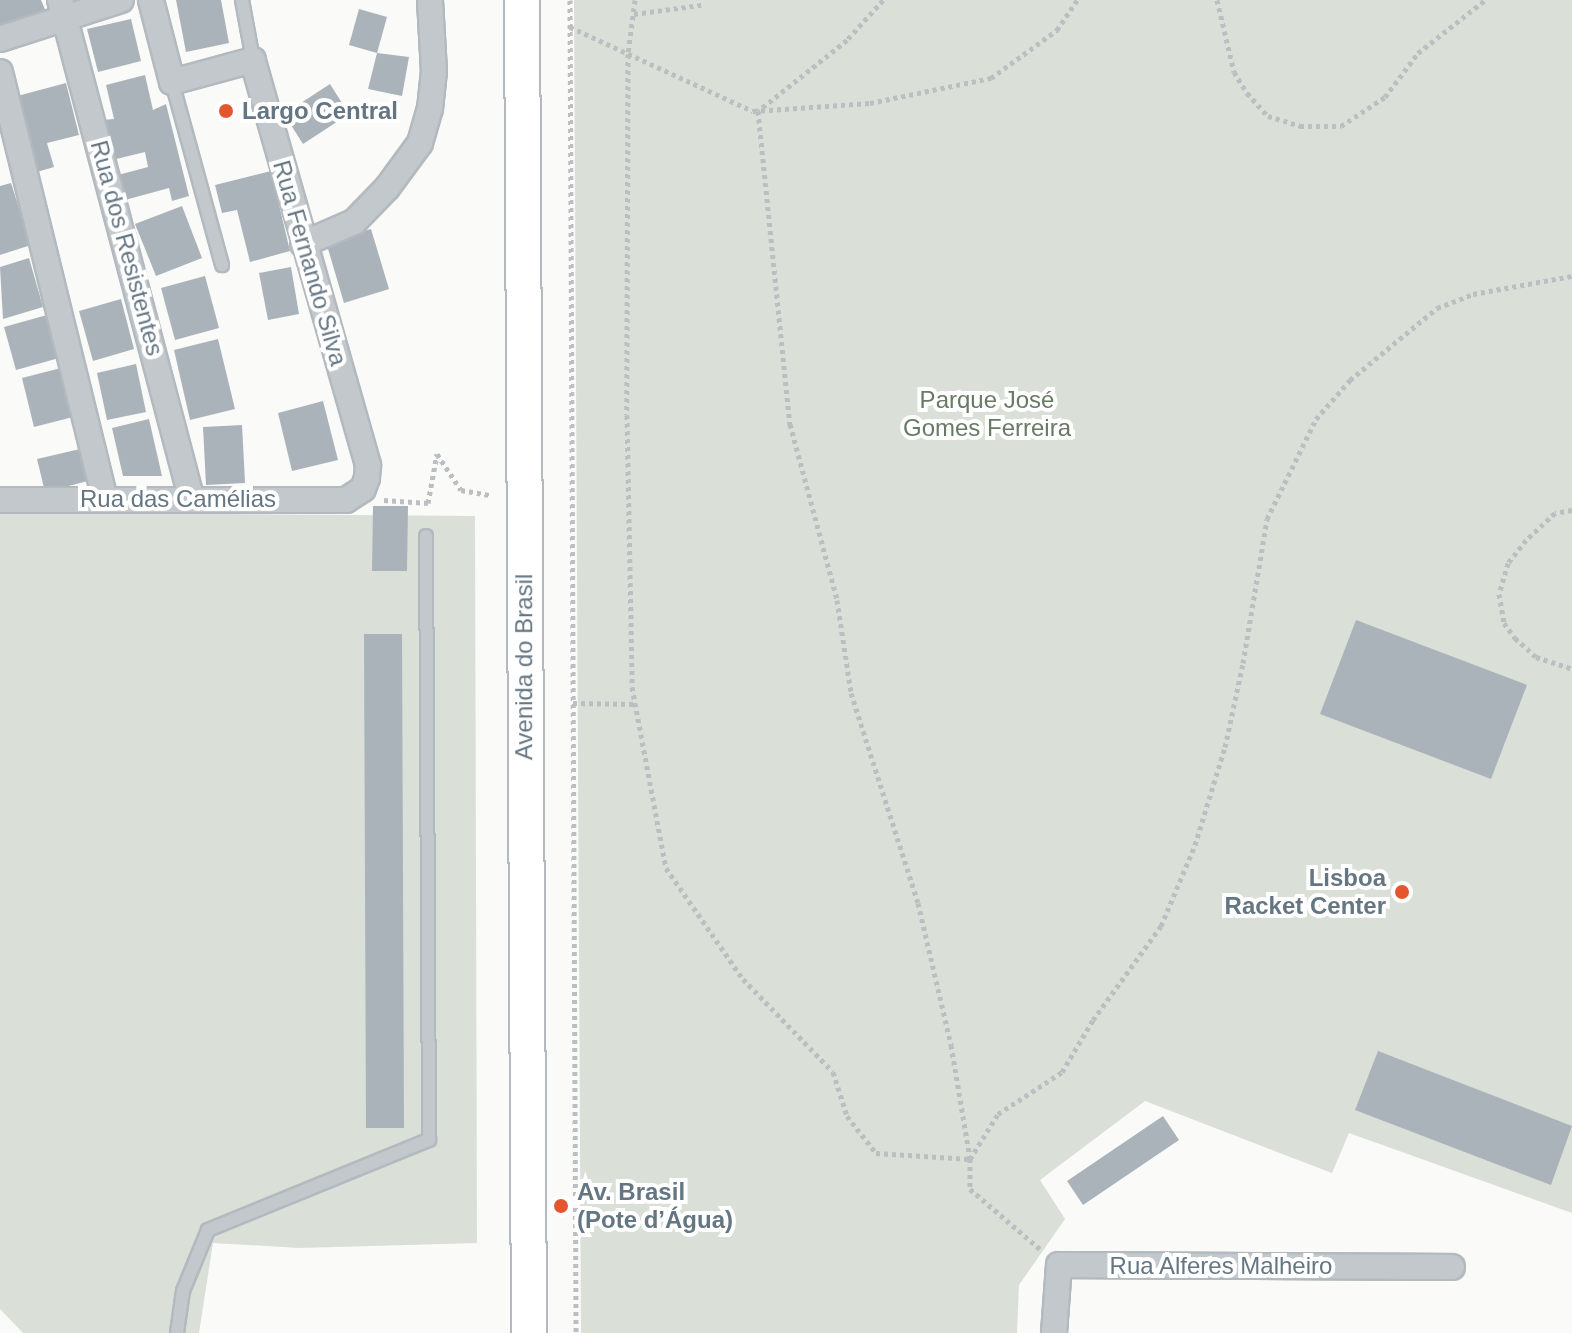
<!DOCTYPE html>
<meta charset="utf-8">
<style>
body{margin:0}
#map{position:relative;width:1572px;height:1333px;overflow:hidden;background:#fafaf8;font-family:Arial,sans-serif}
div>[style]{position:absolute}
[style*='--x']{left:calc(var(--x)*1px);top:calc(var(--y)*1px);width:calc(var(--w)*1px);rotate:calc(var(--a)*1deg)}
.green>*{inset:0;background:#dadfd7}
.building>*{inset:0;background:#aab3b9}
.path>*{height:5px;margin-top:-2.5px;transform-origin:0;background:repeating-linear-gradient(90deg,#bbbfc2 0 4px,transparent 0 8px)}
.roads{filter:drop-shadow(2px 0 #b3babf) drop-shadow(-2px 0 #b3babf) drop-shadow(0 2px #b3babf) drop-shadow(0 -2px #b3babf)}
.service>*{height:12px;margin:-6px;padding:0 6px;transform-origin:6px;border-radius:6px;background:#c3c8cc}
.minor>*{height:24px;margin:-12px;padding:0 12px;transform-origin:12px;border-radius:12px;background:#c3c8cc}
.secondary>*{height:34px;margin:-17px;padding:0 17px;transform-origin:17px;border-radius:17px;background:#fff}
.dots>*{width:22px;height:22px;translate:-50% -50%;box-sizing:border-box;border:4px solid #fff;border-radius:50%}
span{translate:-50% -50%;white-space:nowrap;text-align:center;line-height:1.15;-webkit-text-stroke:8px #fff;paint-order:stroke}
.poi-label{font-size:24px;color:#657683;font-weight:700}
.left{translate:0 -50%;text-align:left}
.right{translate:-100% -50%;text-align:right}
.street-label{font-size:24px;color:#657683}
.park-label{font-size:24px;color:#687a64}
</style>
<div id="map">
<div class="green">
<i style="clip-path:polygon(574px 0,1572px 0,1572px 1213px,1349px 1133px,1332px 1173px,1145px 1101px,1040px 1180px,1065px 1219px,1019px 1285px,1017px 1333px,581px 1333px)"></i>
<i style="clip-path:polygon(0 512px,475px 516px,477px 1243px,300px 1248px,213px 1243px,199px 1333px,23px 1333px,0 1309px)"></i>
</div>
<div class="building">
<i style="clip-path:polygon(0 0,41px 0,47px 14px,0 31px)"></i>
<i style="clip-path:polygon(176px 0,221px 0,229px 43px,186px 52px)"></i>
<i style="clip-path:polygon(359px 9px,387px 17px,377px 53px,349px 45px)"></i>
<i style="clip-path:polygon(131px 19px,141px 61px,98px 72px,87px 29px)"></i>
<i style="clip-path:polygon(377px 53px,409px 57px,402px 96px,368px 89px)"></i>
<i style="clip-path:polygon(145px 75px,153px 110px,166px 104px,189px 196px,172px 201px,169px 188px,125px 200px,118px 175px,148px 167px,145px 152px,112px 160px,102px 120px,114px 119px,106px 85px)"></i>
<i style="clip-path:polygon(66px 83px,79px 135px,47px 143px,54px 167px,30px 174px,10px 98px)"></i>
<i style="clip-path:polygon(330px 84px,349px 114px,303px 144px,284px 114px)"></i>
<i style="clip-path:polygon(271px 171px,290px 251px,250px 262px,237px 210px,222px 213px,215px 185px)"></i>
<i style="clip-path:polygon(11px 183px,31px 245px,0 255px,0 186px)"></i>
<i style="clip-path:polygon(182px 206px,202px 258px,156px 276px,135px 224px)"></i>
<i style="clip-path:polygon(371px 229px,389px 289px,344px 303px,326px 242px)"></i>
<i style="clip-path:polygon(29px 258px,43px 307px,3px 319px,0 267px)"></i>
<i style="clip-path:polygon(291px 267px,299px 314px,268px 320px,259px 273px)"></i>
<i style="clip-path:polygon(205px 276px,219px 328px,175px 340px,161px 288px)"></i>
<i style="clip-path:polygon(121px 299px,134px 349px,93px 361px,79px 311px)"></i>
<i style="clip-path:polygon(47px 315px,59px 358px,16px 370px,4px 327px)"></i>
<i style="clip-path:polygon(218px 339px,235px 409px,190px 420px,174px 350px)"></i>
<i style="clip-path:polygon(136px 364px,146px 412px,107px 420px,97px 373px)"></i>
<i style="clip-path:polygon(61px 368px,73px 417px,34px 427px,22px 378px)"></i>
<i style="clip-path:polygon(323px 401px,338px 460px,292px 471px,278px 413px)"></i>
<i style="clip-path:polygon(149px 419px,162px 476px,123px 476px,112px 428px)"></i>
<i style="clip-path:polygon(242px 425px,245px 483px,206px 485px,203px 427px)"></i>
<i style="clip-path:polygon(80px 449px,88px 481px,45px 492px,37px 459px)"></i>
<i style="clip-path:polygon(373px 506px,408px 506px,407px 571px,372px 571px)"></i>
<i style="clip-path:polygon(1356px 620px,1527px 685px,1491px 779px,1320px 714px)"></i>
<i style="clip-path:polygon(364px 634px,402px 634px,404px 1128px,366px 1128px)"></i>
<i style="clip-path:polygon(1378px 1051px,1572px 1126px,1551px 1185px,1355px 1110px)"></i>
<i style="clip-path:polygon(1163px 1116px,1179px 1140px,1083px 1205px,1067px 1181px)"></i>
</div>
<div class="path">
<i style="--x:570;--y:0;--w:1333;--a:89.74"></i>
<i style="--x:635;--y:0;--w:54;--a:97.4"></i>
<i style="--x:628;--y:54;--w:361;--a:90.2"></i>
<i style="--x:627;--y:415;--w:272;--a:88.9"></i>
<i style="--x:632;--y:687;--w:184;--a:79.4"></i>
<i style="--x:666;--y:868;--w:135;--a:55.3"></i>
<i style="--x:743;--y:979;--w:129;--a:45.9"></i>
<i style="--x:833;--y:1072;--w:46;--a:72.3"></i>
<i style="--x:847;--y:1116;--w:47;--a:51.9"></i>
<i style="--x:876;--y:1153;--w:94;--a:3.7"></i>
<i style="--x:970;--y:1159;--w:53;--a:-58.1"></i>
<i style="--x:998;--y:1114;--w:77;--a:-33.3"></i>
<i style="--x:1062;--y:1072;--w:61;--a:-59.2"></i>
<i style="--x:1093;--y:1020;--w:116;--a:-54.1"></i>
<i style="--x:1161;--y:926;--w:88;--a:-67.2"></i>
<i style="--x:1195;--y:845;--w:102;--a:-73"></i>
<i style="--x:1225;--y:747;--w:86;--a:-77.9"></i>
<i style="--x:1243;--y:663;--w:146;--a:-80.5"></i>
<i style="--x:1267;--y:519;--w:111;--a:-63.9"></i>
<i style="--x:1316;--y:419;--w:52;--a:-48.9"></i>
<i style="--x:1350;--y:380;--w:113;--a:-39.6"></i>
<i style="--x:1437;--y:308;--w:39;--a:-21"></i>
<i style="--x:1473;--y:294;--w:101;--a:-10.3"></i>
<i style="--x:883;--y:0;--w:54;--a:132"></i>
<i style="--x:847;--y:40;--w:114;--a:141.4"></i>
<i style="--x:758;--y:111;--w:315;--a:84.2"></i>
<i style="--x:790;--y:424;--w:182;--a:75"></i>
<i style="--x:837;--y:600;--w:94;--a:81.4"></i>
<i style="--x:851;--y:693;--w:220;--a:72.3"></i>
<i style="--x:918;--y:903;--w:146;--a:76.9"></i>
<i style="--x:951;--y:1045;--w:116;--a:80.5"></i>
<i style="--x:970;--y:1159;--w:30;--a:90"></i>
<i style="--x:970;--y:1189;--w:92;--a:40.6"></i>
<i style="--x:1217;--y:0;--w:74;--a:76.7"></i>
<i style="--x:1234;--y:72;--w:25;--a:58"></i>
<i style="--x:1247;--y:93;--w:31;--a:48"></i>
<i style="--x:1268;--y:116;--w:34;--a:17"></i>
<i style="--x:1300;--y:126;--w:41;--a:0"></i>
<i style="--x:1341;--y:126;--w:53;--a:-33.4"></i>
<i style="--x:1385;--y:97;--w:55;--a:-53.1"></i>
<i style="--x:1418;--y:53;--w:85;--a:-38.3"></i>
<i style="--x:634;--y:14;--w:68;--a:-7.7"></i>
<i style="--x:570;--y:27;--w:201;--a:24.7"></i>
<i style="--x:753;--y:111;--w:117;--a:-3.9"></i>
<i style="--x:870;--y:103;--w:124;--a:-11.7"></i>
<i style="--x:991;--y:78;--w:82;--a:-36"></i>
<i style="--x:1057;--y:30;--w:36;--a:-56"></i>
<i style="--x:384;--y:500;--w:44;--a:3.9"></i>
<i style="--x:428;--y:503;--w:50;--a:-79.6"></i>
<i style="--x:437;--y:454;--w:43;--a:56.3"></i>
<i style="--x:461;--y:490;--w:29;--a:10"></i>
<i style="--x:1572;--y:510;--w:17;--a:170"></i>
<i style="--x:1555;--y:513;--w:40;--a:137"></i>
<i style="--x:1526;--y:540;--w:29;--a:128"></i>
<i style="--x:1508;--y:563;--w:32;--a:106"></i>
<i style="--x:1499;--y:594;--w:29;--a:80"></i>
<i style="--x:1504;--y:623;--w:19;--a:54"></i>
<i style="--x:1515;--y:638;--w:28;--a:42"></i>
<i style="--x:1536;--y:657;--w:38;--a:18"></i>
<i style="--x:573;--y:703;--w:62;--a:0.9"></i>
</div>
<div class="roads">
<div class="service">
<i style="--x:242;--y:0;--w:61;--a:79.6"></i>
<i style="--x:172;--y:82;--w:190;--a:74.7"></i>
<i style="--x:177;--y:1333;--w:42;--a:-81.9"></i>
<i style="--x:183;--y:1291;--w:66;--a:-67.7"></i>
<i style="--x:208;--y:1230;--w:239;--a:-22.2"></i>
<i style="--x:429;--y:1140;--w:604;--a:-90.28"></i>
</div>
<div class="minor">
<i style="--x:60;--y:0;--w:514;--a:75.23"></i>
<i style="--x:0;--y:39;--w:127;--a:-17.9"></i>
<i style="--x:0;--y:72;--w:439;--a:76.2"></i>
<i style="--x:303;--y:244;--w:56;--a:-23.3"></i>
<i style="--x:354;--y:222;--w:47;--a:-45.9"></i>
<i style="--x:387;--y:188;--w:56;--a:-53.7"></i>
<i style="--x:420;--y:143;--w:35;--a:-74"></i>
<i style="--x:430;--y:109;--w:37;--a:-84"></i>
<i style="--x:434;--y:72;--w:72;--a:-93.2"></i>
<i style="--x:0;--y:500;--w:346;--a:0"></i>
<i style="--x:346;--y:500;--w:20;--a:-33"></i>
<i style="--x:363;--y:489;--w:12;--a:-70"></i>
<i style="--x:367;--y:478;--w:13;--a:-86"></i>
<i style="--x:368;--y:465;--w:421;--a:-105.9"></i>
<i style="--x:253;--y:60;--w:84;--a:164.8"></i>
<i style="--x:172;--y:82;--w:85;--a:-104.4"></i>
<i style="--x:1054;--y:1333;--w:68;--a:-85.8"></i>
<i style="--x:1059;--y:1265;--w:393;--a:0.3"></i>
</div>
<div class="secondary">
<i style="--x:522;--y:0;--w:1333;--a:89.7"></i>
</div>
</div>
<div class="dots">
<i style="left:226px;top:111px;background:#e4572e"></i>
<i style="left:1402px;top:892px;background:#e4572e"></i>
<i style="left:561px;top:1206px;background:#e4572e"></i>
</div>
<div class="poi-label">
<span class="left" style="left:242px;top:111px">Largo Central</span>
<span class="right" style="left:1386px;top:892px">Lisboa<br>Racket Center</span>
<span class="left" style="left:577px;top:1206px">Av. Brasil<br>(Pote d’Água)</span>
</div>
<div class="street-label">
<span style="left:127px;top:248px;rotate:75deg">Rua dos Resistentes</span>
<span style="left:310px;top:263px;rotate:74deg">Rua Fernando Silva</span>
<span style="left:178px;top:499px">Rua das Camélias</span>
<span style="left:524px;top:667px;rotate:-90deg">Avenida do Brasil</span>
<span style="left:1221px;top:1266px">Rua Alferes Malheiro</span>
</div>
<div class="park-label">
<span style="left:987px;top:414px">Parque José<br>Gomes Ferreira</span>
</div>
</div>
